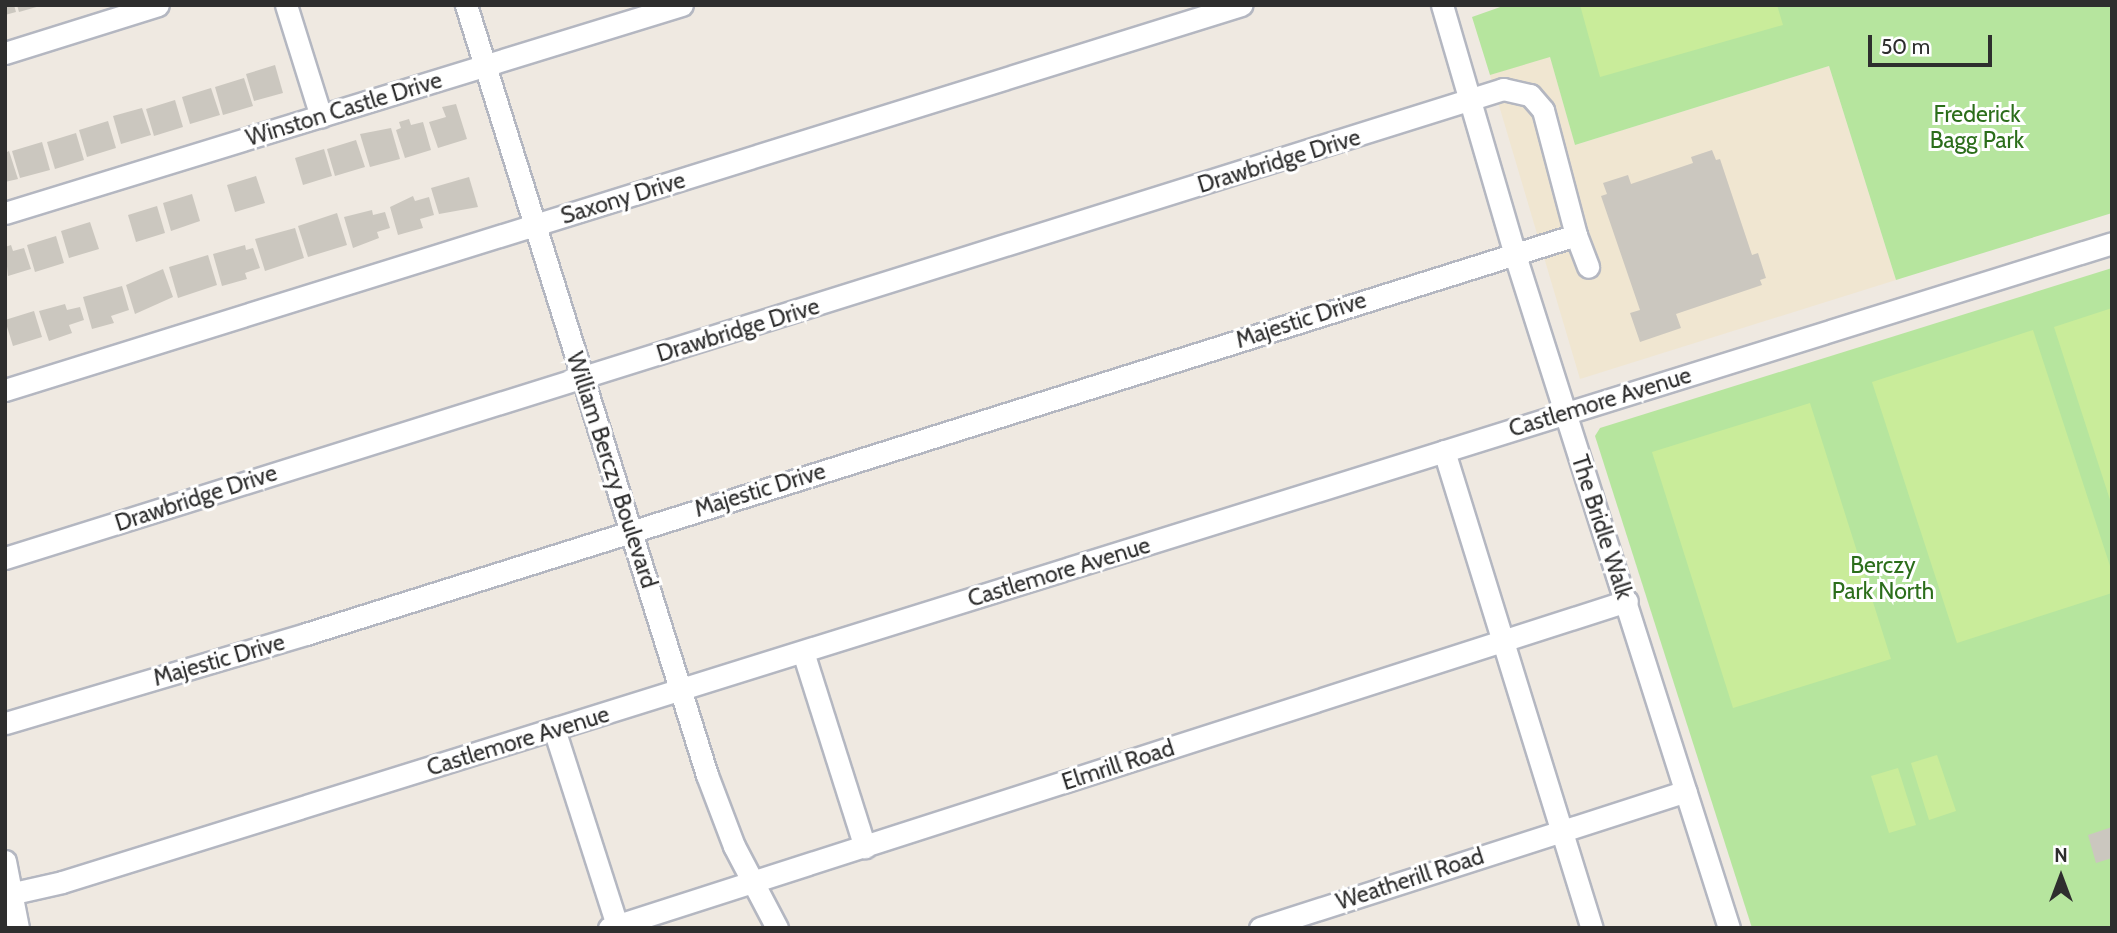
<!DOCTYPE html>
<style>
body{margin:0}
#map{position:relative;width:2117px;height:933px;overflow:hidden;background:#efe9e1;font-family:Cabin,sans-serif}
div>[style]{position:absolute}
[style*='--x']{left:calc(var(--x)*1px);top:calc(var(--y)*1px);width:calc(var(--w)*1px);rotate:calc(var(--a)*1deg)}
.education>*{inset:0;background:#f0e6d1}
.green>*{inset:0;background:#b6e59e}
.pitch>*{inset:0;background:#c9ec9a}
.building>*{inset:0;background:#cbc7bf}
.roads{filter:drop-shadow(2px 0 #b4b7c1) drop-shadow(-2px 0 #b4b7c1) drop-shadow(0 2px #b4b7c1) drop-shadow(0 -2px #b4b7c1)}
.minor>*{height:21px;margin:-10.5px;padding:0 10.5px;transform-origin:10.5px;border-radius:10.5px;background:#fff}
span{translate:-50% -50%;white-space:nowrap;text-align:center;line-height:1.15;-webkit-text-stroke:6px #fff;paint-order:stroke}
.street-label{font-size:23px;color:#2e2e2e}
.park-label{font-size:23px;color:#2c6e1b}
.frame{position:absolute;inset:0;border:7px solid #2e2e2e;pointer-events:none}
.north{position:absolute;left:2026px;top:842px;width:70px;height:70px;-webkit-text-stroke:5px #fff;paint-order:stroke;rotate:0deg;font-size:19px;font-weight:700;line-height:28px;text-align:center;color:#2e2e2e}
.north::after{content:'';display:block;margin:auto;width:24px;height:32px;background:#2e2e2e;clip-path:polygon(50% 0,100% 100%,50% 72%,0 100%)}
.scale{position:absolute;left:1868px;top:35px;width:124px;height:32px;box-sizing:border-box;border:4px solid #2e2e2e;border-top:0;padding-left:9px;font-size:21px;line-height:24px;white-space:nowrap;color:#2e2e2e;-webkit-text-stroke:5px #fff;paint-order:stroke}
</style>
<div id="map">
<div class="education">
<i style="clip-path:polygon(1550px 56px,1575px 145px,1829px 66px,1896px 280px,1580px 379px,1490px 75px)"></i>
</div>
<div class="green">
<i style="clip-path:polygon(1506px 5px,2112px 5px,2112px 213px,1896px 280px,1829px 66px,1575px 145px,1550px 57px,1490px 75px,1472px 17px)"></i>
<i style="clip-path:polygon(2112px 268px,2112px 928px,1752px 928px,1595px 436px,1600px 428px)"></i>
</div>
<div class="pitch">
<i style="clip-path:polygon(1580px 5px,1777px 5px,1783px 25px,1600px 77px)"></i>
<i style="clip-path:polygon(2112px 308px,2112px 506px,2054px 327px)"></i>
<i style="clip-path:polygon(2033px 330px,2112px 572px,2112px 593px,1957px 643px,1872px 382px)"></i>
<i style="clip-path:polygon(1810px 403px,1891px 659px,1733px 708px,1652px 452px)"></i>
<i style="clip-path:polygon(1937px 755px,1956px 811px,1929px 820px,1911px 763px)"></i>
<i style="clip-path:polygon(1898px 768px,1916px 825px,1889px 833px,1871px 776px)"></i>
</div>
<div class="building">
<i style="clip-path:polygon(5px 5px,14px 5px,16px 12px,5px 15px)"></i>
<i style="clip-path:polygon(17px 5px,40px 5px,40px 6px,19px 12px)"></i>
<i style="clip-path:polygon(275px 65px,283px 93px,254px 101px,246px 74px)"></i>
<i style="clip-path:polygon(244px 78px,253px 106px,223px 115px,215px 87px)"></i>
<i style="clip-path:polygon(211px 88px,220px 115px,190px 124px,182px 97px)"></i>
<i style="clip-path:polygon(175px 100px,183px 127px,154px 136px,146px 109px)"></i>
<i style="clip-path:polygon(456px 104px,467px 139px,438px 148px,429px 122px,446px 117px,442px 107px)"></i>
<i style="clip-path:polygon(142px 108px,151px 135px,121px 144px,113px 116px)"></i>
<i style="clip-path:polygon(409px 119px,411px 125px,423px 122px,431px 150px,405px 158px,396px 130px,401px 128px,399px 122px)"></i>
<i style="clip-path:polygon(108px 121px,116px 148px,87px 157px,79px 130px)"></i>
<i style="clip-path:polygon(391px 128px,400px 159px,370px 167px,360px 134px)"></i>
<i style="clip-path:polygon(76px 133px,84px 160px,55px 169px,47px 142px)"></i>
<i style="clip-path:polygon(356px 140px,365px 167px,335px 176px,327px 149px)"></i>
<i style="clip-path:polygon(42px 142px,50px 170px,20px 178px,12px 151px)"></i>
<i style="clip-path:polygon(324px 149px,332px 176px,303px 185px,295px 158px)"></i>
<i style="clip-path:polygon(1712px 150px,1716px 160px,1720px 159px,1752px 255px,1758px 253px,1766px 278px,1760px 280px,1762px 285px,1676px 314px,1681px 328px,1640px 342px,1630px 313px,1640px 310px,1601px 196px,1607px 194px,1603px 183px,1628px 175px,1631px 184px,1693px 163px,1691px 157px)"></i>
<i style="clip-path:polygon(9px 151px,18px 179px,5px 182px,5px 153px)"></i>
<i style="clip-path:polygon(256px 176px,265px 203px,235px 212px,227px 185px)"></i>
<i style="clip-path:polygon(469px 177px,478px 207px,439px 214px,431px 188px)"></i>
<i style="clip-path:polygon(192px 194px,200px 221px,171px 231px,163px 203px)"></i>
<i style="clip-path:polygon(413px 196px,415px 201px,429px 197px,434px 215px,420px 219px,423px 228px,398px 235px,390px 207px)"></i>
<i style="clip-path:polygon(157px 206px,165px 233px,136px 242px,128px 215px)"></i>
<i style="clip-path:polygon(372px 210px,373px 215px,385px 212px,390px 228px,377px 232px,379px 238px,353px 248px,344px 217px)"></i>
<i style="clip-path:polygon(337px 213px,347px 245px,308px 257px,298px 226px)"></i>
<i style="clip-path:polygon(90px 222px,99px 249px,69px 258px,61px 231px)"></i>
<i style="clip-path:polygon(295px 228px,304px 258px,265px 271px,255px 239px)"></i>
<i style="clip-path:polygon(56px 236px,64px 263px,35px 272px,27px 245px)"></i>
<i style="clip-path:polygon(11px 245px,13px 251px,24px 248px,31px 269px,8px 276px,5px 247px)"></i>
<i style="clip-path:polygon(245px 245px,246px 250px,253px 248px,260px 268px,245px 273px,247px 279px,222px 286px,213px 254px)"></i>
<i style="clip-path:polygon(208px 255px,217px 285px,178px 298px,169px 267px)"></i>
<i style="clip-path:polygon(163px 269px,173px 297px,135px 314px,126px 285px)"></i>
<i style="clip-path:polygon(122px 286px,129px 310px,111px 316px,114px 323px,92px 329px,83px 297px)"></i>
<i style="clip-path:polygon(65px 304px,67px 310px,80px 307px,84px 320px,69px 325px,72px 333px,49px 341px,39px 311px)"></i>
<i style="clip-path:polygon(34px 311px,42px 337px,13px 346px,5px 320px)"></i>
<i style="clip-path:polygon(2112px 827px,2112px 858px,2096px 863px,2088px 835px)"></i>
</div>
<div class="roads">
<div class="minor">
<i style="--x:286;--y:5;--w:117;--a:72.6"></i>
<i style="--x:466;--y:5;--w:807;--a:72.62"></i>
<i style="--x:707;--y:775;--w:76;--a:69.2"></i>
<i style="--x:734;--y:846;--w:93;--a:62.3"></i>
<i style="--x:1442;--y:5;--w:257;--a:73.7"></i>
<i style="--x:1514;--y:252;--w:709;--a:72.36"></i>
<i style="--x:5;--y:53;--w:160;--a:-17.4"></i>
<i style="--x:5;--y:213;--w:708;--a:-17.08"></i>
<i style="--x:1576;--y:235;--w:34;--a:69"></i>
<i style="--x:5;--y:390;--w:1295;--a:-17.3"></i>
<i style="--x:1444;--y:451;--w:499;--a:72.8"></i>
<i style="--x:5;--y:558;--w:1570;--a:-17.38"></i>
<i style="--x:1503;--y:89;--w:28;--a:13"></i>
<i style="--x:1530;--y:95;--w:20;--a:49"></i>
<i style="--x:1543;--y:110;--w:129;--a:75.2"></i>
<i style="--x:1576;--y:235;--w:1331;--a:162.56"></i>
<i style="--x:306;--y:634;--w:314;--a:163.5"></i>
<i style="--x:803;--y:652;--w:205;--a:72.4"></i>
<i style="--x:554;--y:729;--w:206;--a:72.2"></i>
<i style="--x:5;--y:861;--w:68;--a:79"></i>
<i style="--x:5;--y:895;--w:58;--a:-12.8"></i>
<i style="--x:62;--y:882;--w:2147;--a:-17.31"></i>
<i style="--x:609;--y:928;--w:1069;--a:-17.81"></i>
<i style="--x:1260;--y:928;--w:447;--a:-17.8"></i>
</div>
</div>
<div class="street-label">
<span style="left:344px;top:109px;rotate:-17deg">Winston Castle Drive</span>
<span style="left:1279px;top:161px;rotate:-17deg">Drawbridge Drive</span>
<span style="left:623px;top:198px;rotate:-17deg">Saxony Drive</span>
<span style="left:1301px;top:320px;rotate:-18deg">Majestic Drive</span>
<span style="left:738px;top:330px;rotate:-17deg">Drawbridge Drive</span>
<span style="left:1600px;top:402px;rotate:-17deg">Castlemore Avenue</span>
<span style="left:612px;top:470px;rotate:72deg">William Berczy Boulevard</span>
<span style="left:760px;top:490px;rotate:-17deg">Majestic Drive</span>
<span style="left:196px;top:498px;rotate:-18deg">Drawbridge Drive</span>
<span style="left:1602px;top:527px;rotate:72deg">The Bridle Walk</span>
<span style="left:1059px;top:572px;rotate:-17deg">Castlemore Avenue</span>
<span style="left:219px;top:660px;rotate:-16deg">Majestic Drive</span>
<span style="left:518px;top:741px;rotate:-17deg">Castlemore Avenue</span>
<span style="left:1118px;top:765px;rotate:-18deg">Elmrill Road</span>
<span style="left:1410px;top:879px;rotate:-18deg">Weatherill Road</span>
</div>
<div class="park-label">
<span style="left:1977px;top:127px">Frederick<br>Bagg Park</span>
<span style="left:1883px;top:578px">Berczy<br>Park North</span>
</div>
<div class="frame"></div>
<div class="north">N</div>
<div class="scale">50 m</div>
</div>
